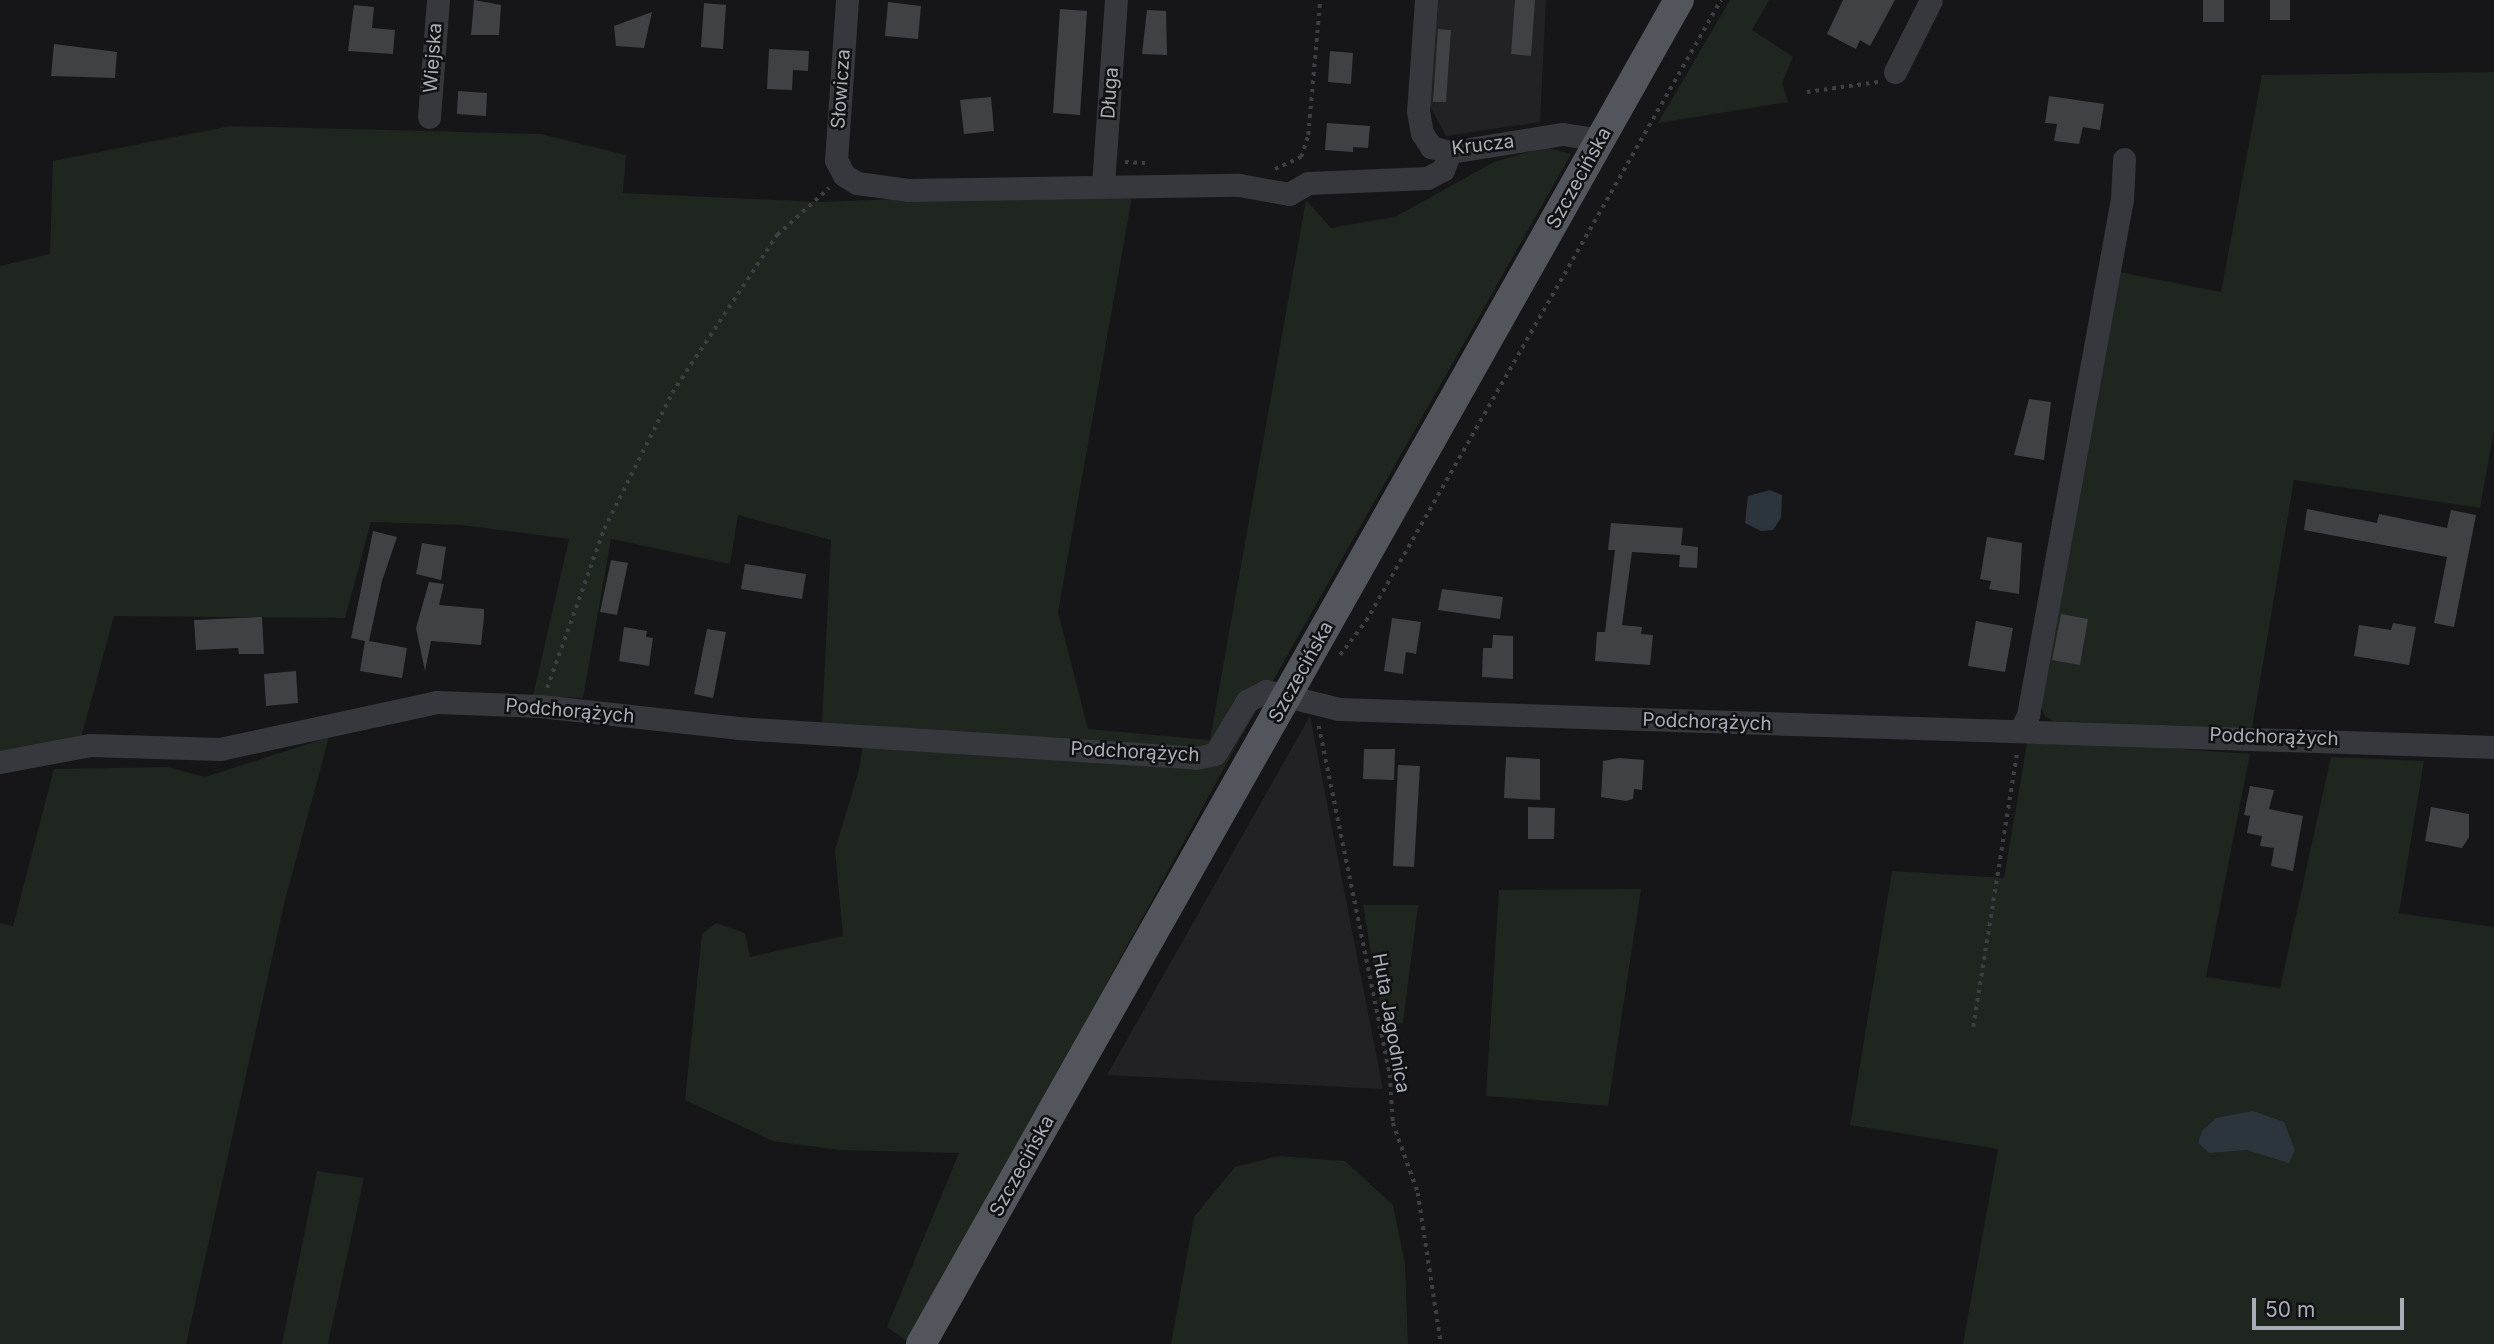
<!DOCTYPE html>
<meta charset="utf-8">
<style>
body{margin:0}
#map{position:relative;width:2494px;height:1344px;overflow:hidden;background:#161618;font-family:Inter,sans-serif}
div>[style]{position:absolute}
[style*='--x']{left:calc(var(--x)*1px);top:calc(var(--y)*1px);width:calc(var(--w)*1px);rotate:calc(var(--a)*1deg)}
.built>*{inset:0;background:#222225}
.green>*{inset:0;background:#1e261f}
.water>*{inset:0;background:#2c353c}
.building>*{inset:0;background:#404145}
.path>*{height:3.5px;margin-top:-1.75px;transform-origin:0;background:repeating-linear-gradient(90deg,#3d3f44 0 3.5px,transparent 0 8.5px)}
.minor>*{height:23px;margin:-11.5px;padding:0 11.5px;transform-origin:11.5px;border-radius:11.5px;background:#37383d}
.major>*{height:30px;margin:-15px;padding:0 15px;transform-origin:15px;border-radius:15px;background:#53555c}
span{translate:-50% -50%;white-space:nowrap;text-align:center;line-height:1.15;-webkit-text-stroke:5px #111113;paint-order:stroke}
.street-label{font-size:19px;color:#a8adb8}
.scale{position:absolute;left:2252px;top:1298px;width:152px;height:32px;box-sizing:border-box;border:4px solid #a8adb8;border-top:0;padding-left:9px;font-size:21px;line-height:24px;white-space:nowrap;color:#a8adb8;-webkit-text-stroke:5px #111113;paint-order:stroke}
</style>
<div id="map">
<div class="built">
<i style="clip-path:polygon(1436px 0,1546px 0,1540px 122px,1446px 136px,1428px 102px)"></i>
<i style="clip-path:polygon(1310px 716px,1383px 1089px,1107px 1075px)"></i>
</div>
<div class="green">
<i style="clip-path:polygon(1730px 0,1769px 0,1752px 30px,1793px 57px,1782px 83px,1788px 102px,1658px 123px)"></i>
<i style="clip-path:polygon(2494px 72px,2494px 430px,2480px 508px,2294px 480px,2252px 728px,2053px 721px,2045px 716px,2040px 704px,2119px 272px,2221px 292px,2262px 75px)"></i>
<i style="clip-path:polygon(231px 126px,541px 134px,626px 155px,623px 193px,820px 202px,1032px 194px,1132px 197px,1058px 612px,1088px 729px,1210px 740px,1306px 200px,1331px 228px,1395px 217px,1494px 162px,1545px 147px,1571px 154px,1240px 739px,910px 1343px,887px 1327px,959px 1153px,840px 1150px,773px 1141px,685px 1100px,702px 934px,716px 923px,745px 933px,750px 957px,843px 936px,835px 850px,859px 770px,866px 725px,822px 723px,831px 540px,738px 515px,730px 564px,611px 539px,583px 698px,533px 696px,569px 539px,462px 525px,371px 522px,345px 618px,114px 616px,81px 738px,0 762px,0 266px,50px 254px,53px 161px)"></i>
<i style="clip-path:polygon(329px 737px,285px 900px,186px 1344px,0 1344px,0 923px,13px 926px,54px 769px,167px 767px,205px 777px)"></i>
<i style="clip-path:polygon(2028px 738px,2250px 754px,2206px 977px,2280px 988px,2331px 757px,2424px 761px,2399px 913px,2494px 927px,2494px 1344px,1963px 1344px,1998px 1149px,1850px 1125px,1892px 871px,2004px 878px)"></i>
<i style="clip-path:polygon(1641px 889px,1608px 1106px,1486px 1096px,1499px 890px)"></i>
<i style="clip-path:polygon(1363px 905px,1418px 905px,1403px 1023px,1383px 1025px)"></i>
<i style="clip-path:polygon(1279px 1156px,1345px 1161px,1393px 1205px,1405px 1264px,1408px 1344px,1171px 1344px,1194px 1217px,1235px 1167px)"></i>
<i style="clip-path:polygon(317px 1171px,364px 1178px,328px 1344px,282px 1344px)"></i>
</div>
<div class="water">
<i style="clip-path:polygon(1770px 490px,1782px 495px,1781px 518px,1773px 530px,1761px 531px,1745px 523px,1748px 496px)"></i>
<i style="clip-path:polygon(2253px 1111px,2284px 1122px,2295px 1150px,2289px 1163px,2247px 1150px,2209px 1153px,2198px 1143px,2202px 1131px,2216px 1118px)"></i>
</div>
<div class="building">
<i style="clip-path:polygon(474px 0,501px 5px,499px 35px,471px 35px)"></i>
<i style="clip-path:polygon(1515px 0,1535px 0,1531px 56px,1511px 54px)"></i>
<i style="clip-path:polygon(1843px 0,1895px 0,1870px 46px,1860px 40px,1856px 49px,1827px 34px)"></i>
<i style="clip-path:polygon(2203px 0,2224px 0,2224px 22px,2203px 22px)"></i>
<i style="clip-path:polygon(2270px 0,2290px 0,2290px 20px,2270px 20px)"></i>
<i style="clip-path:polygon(888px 2px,921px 6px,918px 39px,885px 36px)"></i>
<i style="clip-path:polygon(704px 3px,726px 5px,723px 49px,701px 47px)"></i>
<i style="clip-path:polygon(354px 5px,374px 7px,372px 28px,395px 30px,393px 54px,348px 51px)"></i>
<i style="clip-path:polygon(1060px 9px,1087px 11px,1080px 115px,1053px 113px)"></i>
<i style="clip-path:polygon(1147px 10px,1166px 11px,1167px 55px,1142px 54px)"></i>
<i style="clip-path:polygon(652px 12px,644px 48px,616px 46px,614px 26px)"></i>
<i style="clip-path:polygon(1438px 29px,1451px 30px,1446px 102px,1433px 102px)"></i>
<i style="clip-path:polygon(54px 44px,117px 52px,115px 78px,51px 76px)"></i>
<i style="clip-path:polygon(769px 49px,809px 51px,808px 71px,793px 70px,792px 90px,767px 89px)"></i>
<i style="clip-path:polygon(1330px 51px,1353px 53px,1351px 84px,1328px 82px)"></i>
<i style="clip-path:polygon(458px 91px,487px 93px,486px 116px,457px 114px)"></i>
<i style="clip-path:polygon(2049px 96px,2104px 104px,2100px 130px,2083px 127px,2079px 144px,2054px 141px,2057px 124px,2045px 123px)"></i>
<i style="clip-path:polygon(991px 97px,994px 131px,964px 134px,960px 100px)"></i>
<i style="clip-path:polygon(1327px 123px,1370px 126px,1368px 148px,1353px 147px,1353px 152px,1325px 150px)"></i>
<i style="clip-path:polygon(2029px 399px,2051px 402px,2044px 460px,2014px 455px)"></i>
<i style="clip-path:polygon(2307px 509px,2377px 523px,2379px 514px,2447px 528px,2451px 510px,2476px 515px,2454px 627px,2434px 623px,2447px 557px,2304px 530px)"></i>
<i style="clip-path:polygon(1611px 523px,1683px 528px,1681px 545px,1698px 547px,1697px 568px,1679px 567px,1680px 555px,1632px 552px,1622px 625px,1642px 627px,1641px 634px,1653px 635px,1650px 665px,1595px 661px,1597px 632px,1605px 632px,1615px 550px,1608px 550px)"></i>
<i style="clip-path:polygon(373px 531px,397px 537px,382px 581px,369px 641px,407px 648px,402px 678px,360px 671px,365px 641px,351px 638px)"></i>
<i style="clip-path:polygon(1987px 537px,2022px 543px,2019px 594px,1989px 589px,1991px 581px,1980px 579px)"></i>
<i style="clip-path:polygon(422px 543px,446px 547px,441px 580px,416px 574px)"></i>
<i style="clip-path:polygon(611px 560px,628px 563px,617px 615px,600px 612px)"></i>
<i style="clip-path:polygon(745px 564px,806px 574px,802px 599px,741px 589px)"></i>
<i style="clip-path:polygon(429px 582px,444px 584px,439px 605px,484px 609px,484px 618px,481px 645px,431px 641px,425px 671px,416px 628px)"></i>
<i style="clip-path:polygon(1442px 589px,1503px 597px,1500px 619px,1438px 610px)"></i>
<i style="clip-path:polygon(2061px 614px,2088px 619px,2080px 665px,2052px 660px)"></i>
<i style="clip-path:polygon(262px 617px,264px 654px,239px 654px,238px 648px,196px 650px,194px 620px)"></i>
<i style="clip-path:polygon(1392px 618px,1421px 622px,1416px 654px,1406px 652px,1403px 674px,1384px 671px)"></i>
<i style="clip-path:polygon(1976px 621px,2013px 628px,2005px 672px,1968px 666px)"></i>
<i style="clip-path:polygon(2393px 623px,2416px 627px,2409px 665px,2354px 656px,2359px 625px,2391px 630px)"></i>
<i style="clip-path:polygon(624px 627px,647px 631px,646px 637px,653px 638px,649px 666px,619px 661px)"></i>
<i style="clip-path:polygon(707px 629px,726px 632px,713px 698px,694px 694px)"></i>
<i style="clip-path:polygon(1493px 635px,1513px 636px,1513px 679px,1482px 677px,1483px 648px,1492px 648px)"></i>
<i style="clip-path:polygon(296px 671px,298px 703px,266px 706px,264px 674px)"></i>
<i style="clip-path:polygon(1364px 749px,1395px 749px,1394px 780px,1363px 779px)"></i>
<i style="clip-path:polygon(1506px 757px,1540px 759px,1540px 800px,1504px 798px)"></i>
<i style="clip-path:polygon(1619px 758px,1644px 760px,1642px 790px,1634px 789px,1633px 799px,1626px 801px,1601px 797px,1603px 761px)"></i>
<i style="clip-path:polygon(1398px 765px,1420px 766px,1414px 867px,1393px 866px)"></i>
<i style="clip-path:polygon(2250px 786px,2274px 790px,2269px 809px,2303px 816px,2293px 871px,2271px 866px,2274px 848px,2260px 846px,2262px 836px,2247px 833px,2250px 816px,2244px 815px)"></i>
<i style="clip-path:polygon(1528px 807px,1555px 808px,1554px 839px,1528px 839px)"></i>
<i style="clip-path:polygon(2431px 807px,2469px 814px,2469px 837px,2462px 848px,2425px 841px)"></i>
</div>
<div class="path">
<i style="--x:1807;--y:92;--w:72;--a:-8"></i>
<i style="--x:1125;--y:162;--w:20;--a:3"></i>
<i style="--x:1275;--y:169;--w:29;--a:-25"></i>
<i style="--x:1301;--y:157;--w:23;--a:-72"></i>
<i style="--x:1308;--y:135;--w:136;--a:-84.9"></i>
<i style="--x:1340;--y:655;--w:43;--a:-52.6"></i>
<i style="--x:1366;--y:621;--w:715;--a:-60.25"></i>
<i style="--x:547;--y:688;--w:169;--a:-70.3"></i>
<i style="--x:604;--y:529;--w:152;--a:-63.4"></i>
<i style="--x:672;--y:393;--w:190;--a:-56.4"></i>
<i style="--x:777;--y:235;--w:70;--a:-42.1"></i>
<i style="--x:1319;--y:726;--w:356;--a:78.5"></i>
<i style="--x:1390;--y:1075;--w:48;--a:86.4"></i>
<i style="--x:1393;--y:1123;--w:74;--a:70.3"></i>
<i style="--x:1418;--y:1193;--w:153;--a:81.3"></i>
<i style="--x:1973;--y:1027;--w:278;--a:-80.9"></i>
</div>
<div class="minor">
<i style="--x:847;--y:0;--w:160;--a:93.9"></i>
<i style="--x:836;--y:160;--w:17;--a:62"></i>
<i style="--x:844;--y:175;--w:15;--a:32"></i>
<i style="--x:857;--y:183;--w:51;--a:7.8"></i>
<i style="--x:908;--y:190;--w:331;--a:-0.9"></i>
<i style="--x:1239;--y:185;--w:51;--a:10.2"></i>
<i style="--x:1289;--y:194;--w:22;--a:-30"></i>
<i style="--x:1308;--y:183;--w:119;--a:-2.4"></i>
<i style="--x:1427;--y:178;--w:18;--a:-27"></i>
<i style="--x:1443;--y:170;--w:19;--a:-69"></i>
<i style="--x:1426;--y:0;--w:111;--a:94.1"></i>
<i style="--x:1418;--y:111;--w:22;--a:80"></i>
<i style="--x:1422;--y:133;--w:17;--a:57"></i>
<i style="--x:1431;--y:147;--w:20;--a:15"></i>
<i style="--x:1450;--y:152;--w:114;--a:-9.1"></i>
<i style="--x:1563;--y:134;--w:37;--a:9"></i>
<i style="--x:1895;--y:72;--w:80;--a:-63.4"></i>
<i style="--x:429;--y:117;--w:117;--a:-85.6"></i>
<i style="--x:1103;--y:185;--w:185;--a:-86"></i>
<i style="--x:2021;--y:729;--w:16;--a:-63"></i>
<i style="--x:2028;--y:715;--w:524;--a:-79.68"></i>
<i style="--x:2122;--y:199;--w:40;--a:-87.1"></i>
<i style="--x:0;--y:762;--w:92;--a:-10.7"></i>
<i style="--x:90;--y:745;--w:130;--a:1.8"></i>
<i style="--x:220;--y:749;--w:222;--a:-12.2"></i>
<i style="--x:437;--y:702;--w:103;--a:2.2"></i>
<i style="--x:540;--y:706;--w:199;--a:6.3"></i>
<i style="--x:738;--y:728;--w:459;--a:3.7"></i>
<i style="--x:1196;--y:758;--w:19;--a:-12"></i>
<i style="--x:1215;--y:754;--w:62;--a:-58.9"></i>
<i style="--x:1247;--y:701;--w:21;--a:-28"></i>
<i style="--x:1266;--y:691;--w:75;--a:13.9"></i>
<i style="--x:1339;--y:709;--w:1156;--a:1.88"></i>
</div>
<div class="major">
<i style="--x:921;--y:1344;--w:1543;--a:-60.58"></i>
</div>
<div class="street-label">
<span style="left:433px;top:58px;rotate:-86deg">Wiejska</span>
<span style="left:841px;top:89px;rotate:-86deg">Słowicza</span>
<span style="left:1110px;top:93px;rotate:-86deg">Długa</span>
<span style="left:1483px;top:145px;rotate:-7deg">Krucza</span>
<span style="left:1579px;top:178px;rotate:-61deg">Szczecińska</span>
<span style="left:1301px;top:672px;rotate:-61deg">Szczecińska</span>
<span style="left:570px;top:711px;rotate:5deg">Podchorążych</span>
<span style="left:1707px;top:722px;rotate:2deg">Podchorążych</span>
<span style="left:2274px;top:737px;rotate:2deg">Podchorążych</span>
<span style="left:1135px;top:752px;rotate:3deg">Podchorążych</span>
<span style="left:1391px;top:1023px;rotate:80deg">Huta Jagodnica</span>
<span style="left:1022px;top:1166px;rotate:-61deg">Szczecińska</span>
</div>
<div class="scale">50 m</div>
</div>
